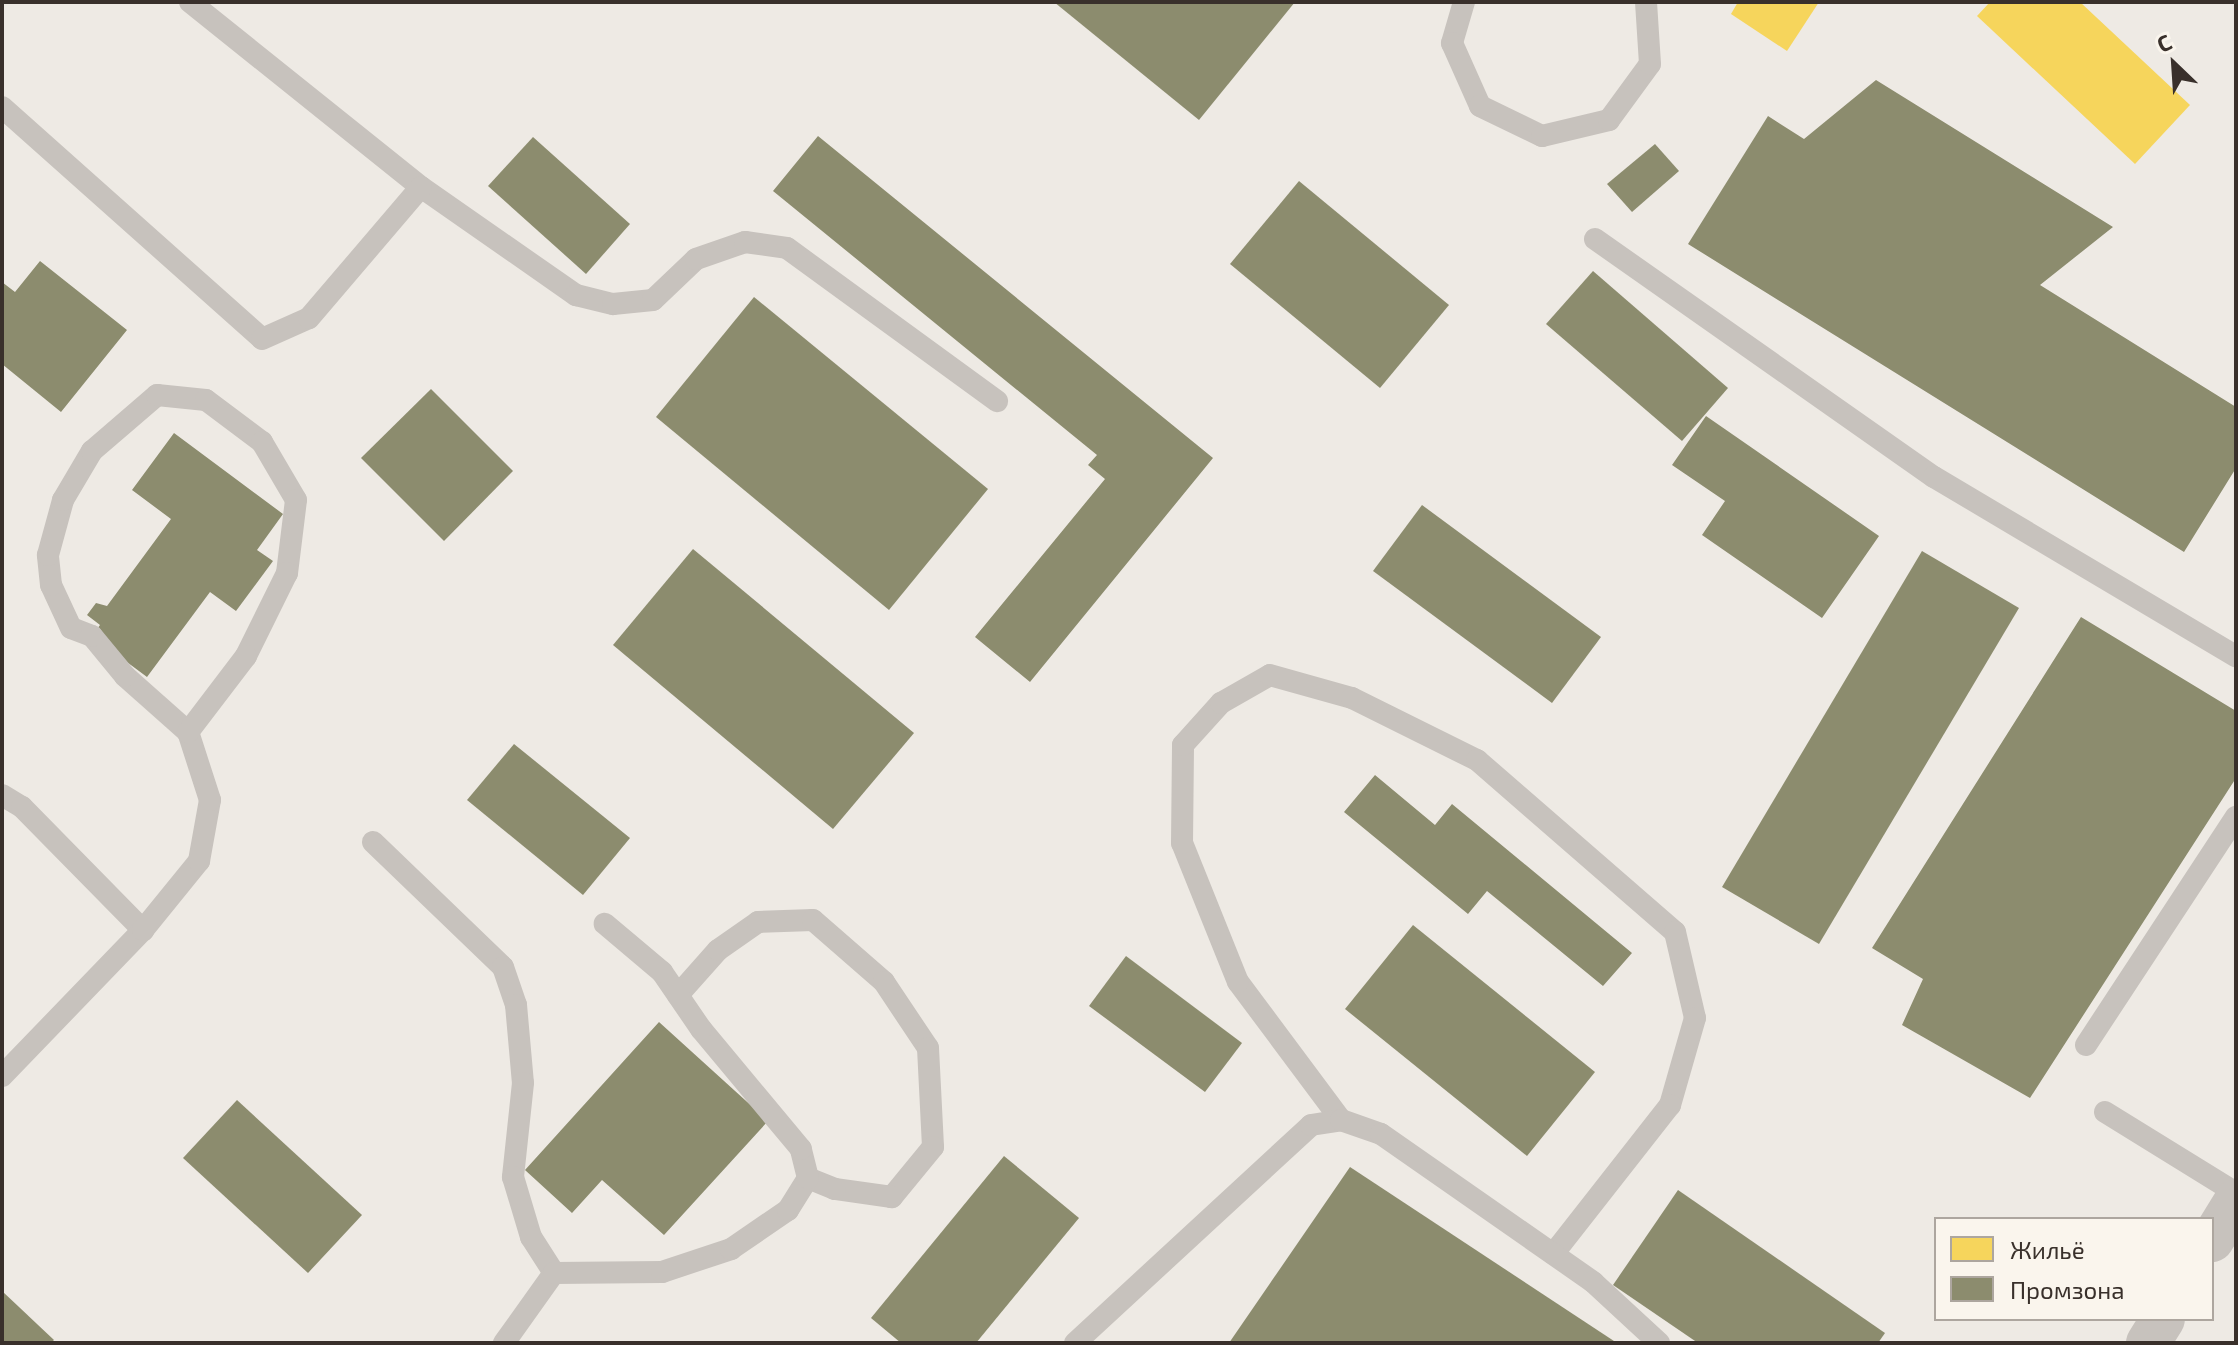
<!DOCTYPE html>
<meta charset="utf-8">
<style>
body{margin:0}
#map{position:relative;width:2238px;height:1345px;overflow:hidden;background:#eeeae4;font-family:"Exo 2",sans-serif}
div>[style]{position:absolute}
[style*='--x']{left:calc(var(--x)*1px);top:calc(var(--y)*1px);width:calc(var(--w)*1px);rotate:calc(var(--a)*1deg)}
.homes>*{inset:0;background:#f6d55c}
.industry>*{inset:0;background:#8c8c6e}
.service>*{height:22px;margin:-11px;padding:0 11px;transform-origin:11px;border-radius:11px;background:#c7c2bd}
.tertiary>*{height:44px;margin:-22px;padding:0 22px;transform-origin:22px;border-radius:22px;background:#c7c2bd}
span{translate:-50% -50%;white-space:nowrap;text-align:center;line-height:1.15;-webkit-text-stroke:8px #faf5ed;paint-order:stroke}
.frame{position:absolute;inset:0;border:4px solid #39302b;pointer-events:none}
.legend{position:absolute;left:1934px;top:1217px;width:280px;height:104px;box-sizing:border-box;background:#faf5ed;border:2px solid #ada69f;margin:0;padding:10px 14px;list-style:none;font-size:24px;color:#39302b}
.legend li{display:flex;align-items:center;gap:16px;height:40px}
.legend b{width:40px;border:2px solid #ada69f}
.north{position:absolute;left:2134px;top:24px;width:80px;height:80px;-webkit-text-stroke:6px #faf5ed;paint-order:stroke;rotate:335deg;font-size:22px;font-weight:700;line-height:32px;text-align:center;color:#39302b}
.north::after{content:'';display:block;margin:auto;width:28px;height:36px;background:#39302b;clip-path:polygon(50% 0,100% 100%,50% 72%,0 100%)}
</style>
<div id="map">
<div class="homes">
<i style="clip-path:polygon(1738px 2px,1819px 2px,1787px 51px,1731px 14px)"></i>
<i style="clip-path:polygon(1990px 2px,2080px 2px,2190px 105px,2135px 164px,1977px 16px)"></i>
</div>
<div class="industry">
<i style="clip-path:polygon(1054px 2px,1295px 2px,1199px 120px)"></i>
<i style="clip-path:polygon(1876px 80px,2113px 227px,2040px 285px,2236px 407px,2236px 468px,2184px 552px,1688px 244px,1768px 116px,1804px 139px)"></i>
<i style="clip-path:polygon(818px 136px,1213px 458px,1030px 682px,975px 637px,1105px 479px,1088px 465px,1097px 455px,773px 191px)"></i>
<i style="clip-path:polygon(533px 137px,630px 224px,586px 274px,488px 186px)"></i>
<i style="clip-path:polygon(1655px 144px,1679px 171px,1632px 212px,1607px 184px)"></i>
<i style="clip-path:polygon(1299px 181px,1449px 305px,1380px 388px,1230px 264px)"></i>
<i style="clip-path:polygon(40px 261px,127px 330px,61px 412px,2px 364px,2px 282px,15px 292px)"></i>
<i style="clip-path:polygon(1593px 271px,1728px 388px,1682px 441px,1546px 324px)"></i>
<i style="clip-path:polygon(754px 297px,988px 489px,889px 610px,656px 417px)"></i>
<i style="clip-path:polygon(431px 389px,513px 471px,444px 541px,361px 458px)"></i>
<i style="clip-path:polygon(1706px 416px,1879px 536px,1822px 618px,1702px 535px,1725px 501px,1672px 465px)"></i>
<i style="clip-path:polygon(174px 433px,283px 514px,257px 550px,273px 561px,236px 611px,210px 592px,147px 677px,92px 636px,100px 625px,87px 615px,96px 603px,107px 606px,171px 519px,132px 490px)"></i>
<i style="clip-path:polygon(1422px 505px,1601px 637px,1552px 703px,1373px 571px)"></i>
<i style="clip-path:polygon(693px 549px,914px 733px,833px 829px,613px 645px)"></i>
<i style="clip-path:polygon(1922px 551px,2019px 608px,1819px 944px,1722px 887px)"></i>
<i style="clip-path:polygon(2081px 617px,2236px 711px,2236px 778px,2030px 1098px,1902px 1025px,1923px 979px,1872px 948px)"></i>
<i style="clip-path:polygon(514px 744px,630px 838px,583px 895px,467px 800px)"></i>
<i style="clip-path:polygon(1375px 775px,1435px 825px,1452px 804px,1632px 953px,1603px 986px,1487px 891px,1468px 914px,1344px 812px)"></i>
<i style="clip-path:polygon(1413px 925px,1595px 1072px,1527px 1156px,1345px 1009px)"></i>
<i style="clip-path:polygon(1126px 956px,1242px 1043px,1205px 1092px,1089px 1006px)"></i>
<i style="clip-path:polygon(659px 1022px,768px 1121px,664px 1235px,602px 1180px,572px 1213px,525px 1170px)"></i>
<i style="clip-path:polygon(237px 1100px,362px 1215px,308px 1273px,183px 1158px)"></i>
<i style="clip-path:polygon(1004px 1156px,1079px 1218px,976px 1343px,901px 1343px,871px 1318px)"></i>
<i style="clip-path:polygon(1350px 1167px,1617px 1343px,1229px 1343px)"></i>
<i style="clip-path:polygon(1678px 1190px,1885px 1333px,1878px 1343px,1698px 1343px,1613px 1285px)"></i>
<i style="clip-path:polygon(2px 1291px,54px 1340px,51px 1343px,2px 1343px)"></i>
</div>
<div class="service">
<i style="--x:190;--y:2;--w:296;--a:38.7"></i>
<i style="--x:421;--y:187;--w:189;--a:34.9"></i>
<i style="--x:576;--y:295;--w:38;--a:14"></i>
<i style="--x:613;--y:304;--w:40;--a:-5.7"></i>
<i style="--x:653;--y:300;--w:59;--a:-43.6"></i>
<i style="--x:696;--y:259;--w:52;--a:-19.1"></i>
<i style="--x:745;--y:242;--w:42;--a:8.1"></i>
<i style="--x:787;--y:248;--w:260;--a:36.1"></i>
<i style="--x:1464;--y:2;--w:43;--a:106.3"></i>
<i style="--x:1452;--y:43;--w:69;--a:66"></i>
<i style="--x:1480;--y:106;--w:69;--a:25.8"></i>
<i style="--x:1542;--y:136;--w:69;--a:-13.4"></i>
<i style="--x:1609;--y:120;--w:69;--a:-53.8"></i>
<i style="--x:1650;--y:64;--w:62;--a:-93.7"></i>
<i style="--x:2;--y:107;--w:348;--a:41.7"></i>
<i style="--x:262;--y:339;--w:51;--a:-24.1"></i>
<i style="--x:309;--y:318;--w:172;--a:-49.5"></i>
<i style="--x:1595;--y:239;--w:414;--a:35.1"></i>
<i style="--x:1934;--y:477;--w:351;--a:30.7"></i>
<i style="--x:2;--y:795;--w:23;--a:31"></i>
<i style="--x:22;--y:807;--w:173;--a:45.5"></i>
<i style="--x:373;--y:842;--w:180;--a:43.9"></i>
<i style="--x:503;--y:967;--w:40;--a:71.1"></i>
<i style="--x:516;--y:1005;--w:78;--a:84.9"></i>
<i style="--x:523;--y:1083;--w:95;--a:96.1"></i>
<i style="--x:513;--y:1177;--w:63;--a:73.3"></i>
<i style="--x:531;--y:1237;--w:43;--a:57.4"></i>
<i style="--x:678;--y:995;--w:60;--a:-48.4"></i>
<i style="--x:718;--y:950;--w:49;--a:-35"></i>
<i style="--x:758;--y:922;--w:55;--a:-2.1"></i>
<i style="--x:813;--y:920;--w:94;--a:41.1"></i>
<i style="--x:884;--y:982;--w:79;--a:56.3"></i>
<i style="--x:928;--y:1048;--w:99;--a:87.1"></i>
<i style="--x:933;--y:1147;--w:65;--a:129.4"></i>
<i style="--x:892;--y:1197;--w:58;--a:-172"></i>
<i style="--x:835;--y:1189;--w:29;--a:-158"></i>
<i style="--x:2086;--y:1045;--w:273;--a:-56.7"></i>
<i style="--x:2;--y:1076;--w:203;--a:-46"></i>
<i style="--x:143;--y:930;--w:89;--a:-50.9"></i>
<i style="--x:199;--y:861;--w:62;--a:-79.8"></i>
<i style="--x:210;--y:800;--w:71;--a:-107.9"></i>
<i style="--x:188;--y:732;--w:84;--a:-138.4"></i>
<i style="--x:125;--y:676;--w:52;--a:-129.5"></i>
<i style="--x:92;--y:636;--w:22;--a:-159"></i>
<i style="--x:71;--y:628;--w:47;--a:-114.9"></i>
<i style="--x:51;--y:585;--w:30;--a:-96"></i>
<i style="--x:48;--y:555;--w:57;--a:-74.7"></i>
<i style="--x:63;--y:500;--w:57;--a:-59.4"></i>
<i style="--x:92;--y:451;--w:86;--a:-40.7"></i>
<i style="--x:157;--y:395;--w:49;--a:5.8"></i>
<i style="--x:206;--y:400;--w:70;--a:36.9"></i>
<i style="--x:262;--y:442;--w:67;--a:59.6"></i>
<i style="--x:296;--y:500;--w:74;--a:97"></i>
<i style="--x:287;--y:573;--w:93;--a:116.3"></i>
<i style="--x:246;--y:656;--w:96;--a:127.3"></i>
<i style="--x:2105;--y:1112;--w:154;--a:31.7"></i>
<i style="--x:1341;--y:1120;--w:172;--a:-126.7"></i>
<i style="--x:1238;--y:982;--w:150;--a:-111.9"></i>
<i style="--x:1182;--y:843;--w:98;--a:-89.4"></i>
<i style="--x:1183;--y:745;--w:57;--a:-47.9"></i>
<i style="--x:1221;--y:703;--w:56;--a:-29.7"></i>
<i style="--x:1270;--y:675;--w:85;--a:15.7"></i>
<i style="--x:1352;--y:698;--w:140;--a:26.4"></i>
<i style="--x:1477;--y:760;--w:262;--a:41"></i>
<i style="--x:1675;--y:932;--w:88;--a:76.9"></i>
<i style="--x:1695;--y:1018;--w:91;--a:106"></i>
<i style="--x:1670;--y:1105;--w:189;--a:128.1"></i>
<i style="--x:504;--y:1343;--w:86;--a:-54.5"></i>
<i style="--x:554;--y:1273;--w:108;--a:-0.5"></i>
<i style="--x:662;--y:1272;--w:73;--a:-18.4"></i>
<i style="--x:731;--y:1249;--w:69;--a:-34.4"></i>
<i style="--x:788;--y:1210;--w:38;--a:-58"></i>
<i style="--x:808;--y:1178;--w:30;--a:-104"></i>
<i style="--x:801;--y:1149;--w:156;--a:-129.8"></i>
<i style="--x:701;--y:1029;--w:69;--a:-124.4"></i>
<i style="--x:662;--y:972;--w:75;--a:-139.9"></i>
<i style="--x:1075;--y:1343;--w:321;--a:-42.7"></i>
<i style="--x:1311;--y:1125;--w:30;--a:-9"></i>
<i style="--x:1341;--y:1120;--w:42;--a:19.3"></i>
<i style="--x:1381;--y:1134;--w:259;--a:34.9"></i>
<i style="--x:1593;--y:1282;--w:90;--a:42.7"></i>
</div>
<div class="tertiary">
<i style="--x:2212;--y:1240;--w:46;--a:-58.4"></i>
<i style="--x:2148;--y:1343;--w:28;--a:-58"></i>
</div>
<div class="frame"></div>
<ul class="legend">
<li><b style="height:22px;background:#f6d55c"></b>Жильё</li>
<li><b style="height:22px;background:#8c8c6e"></b>Промзона</li>
</ul>
<div class="north">С</div>
</div>
